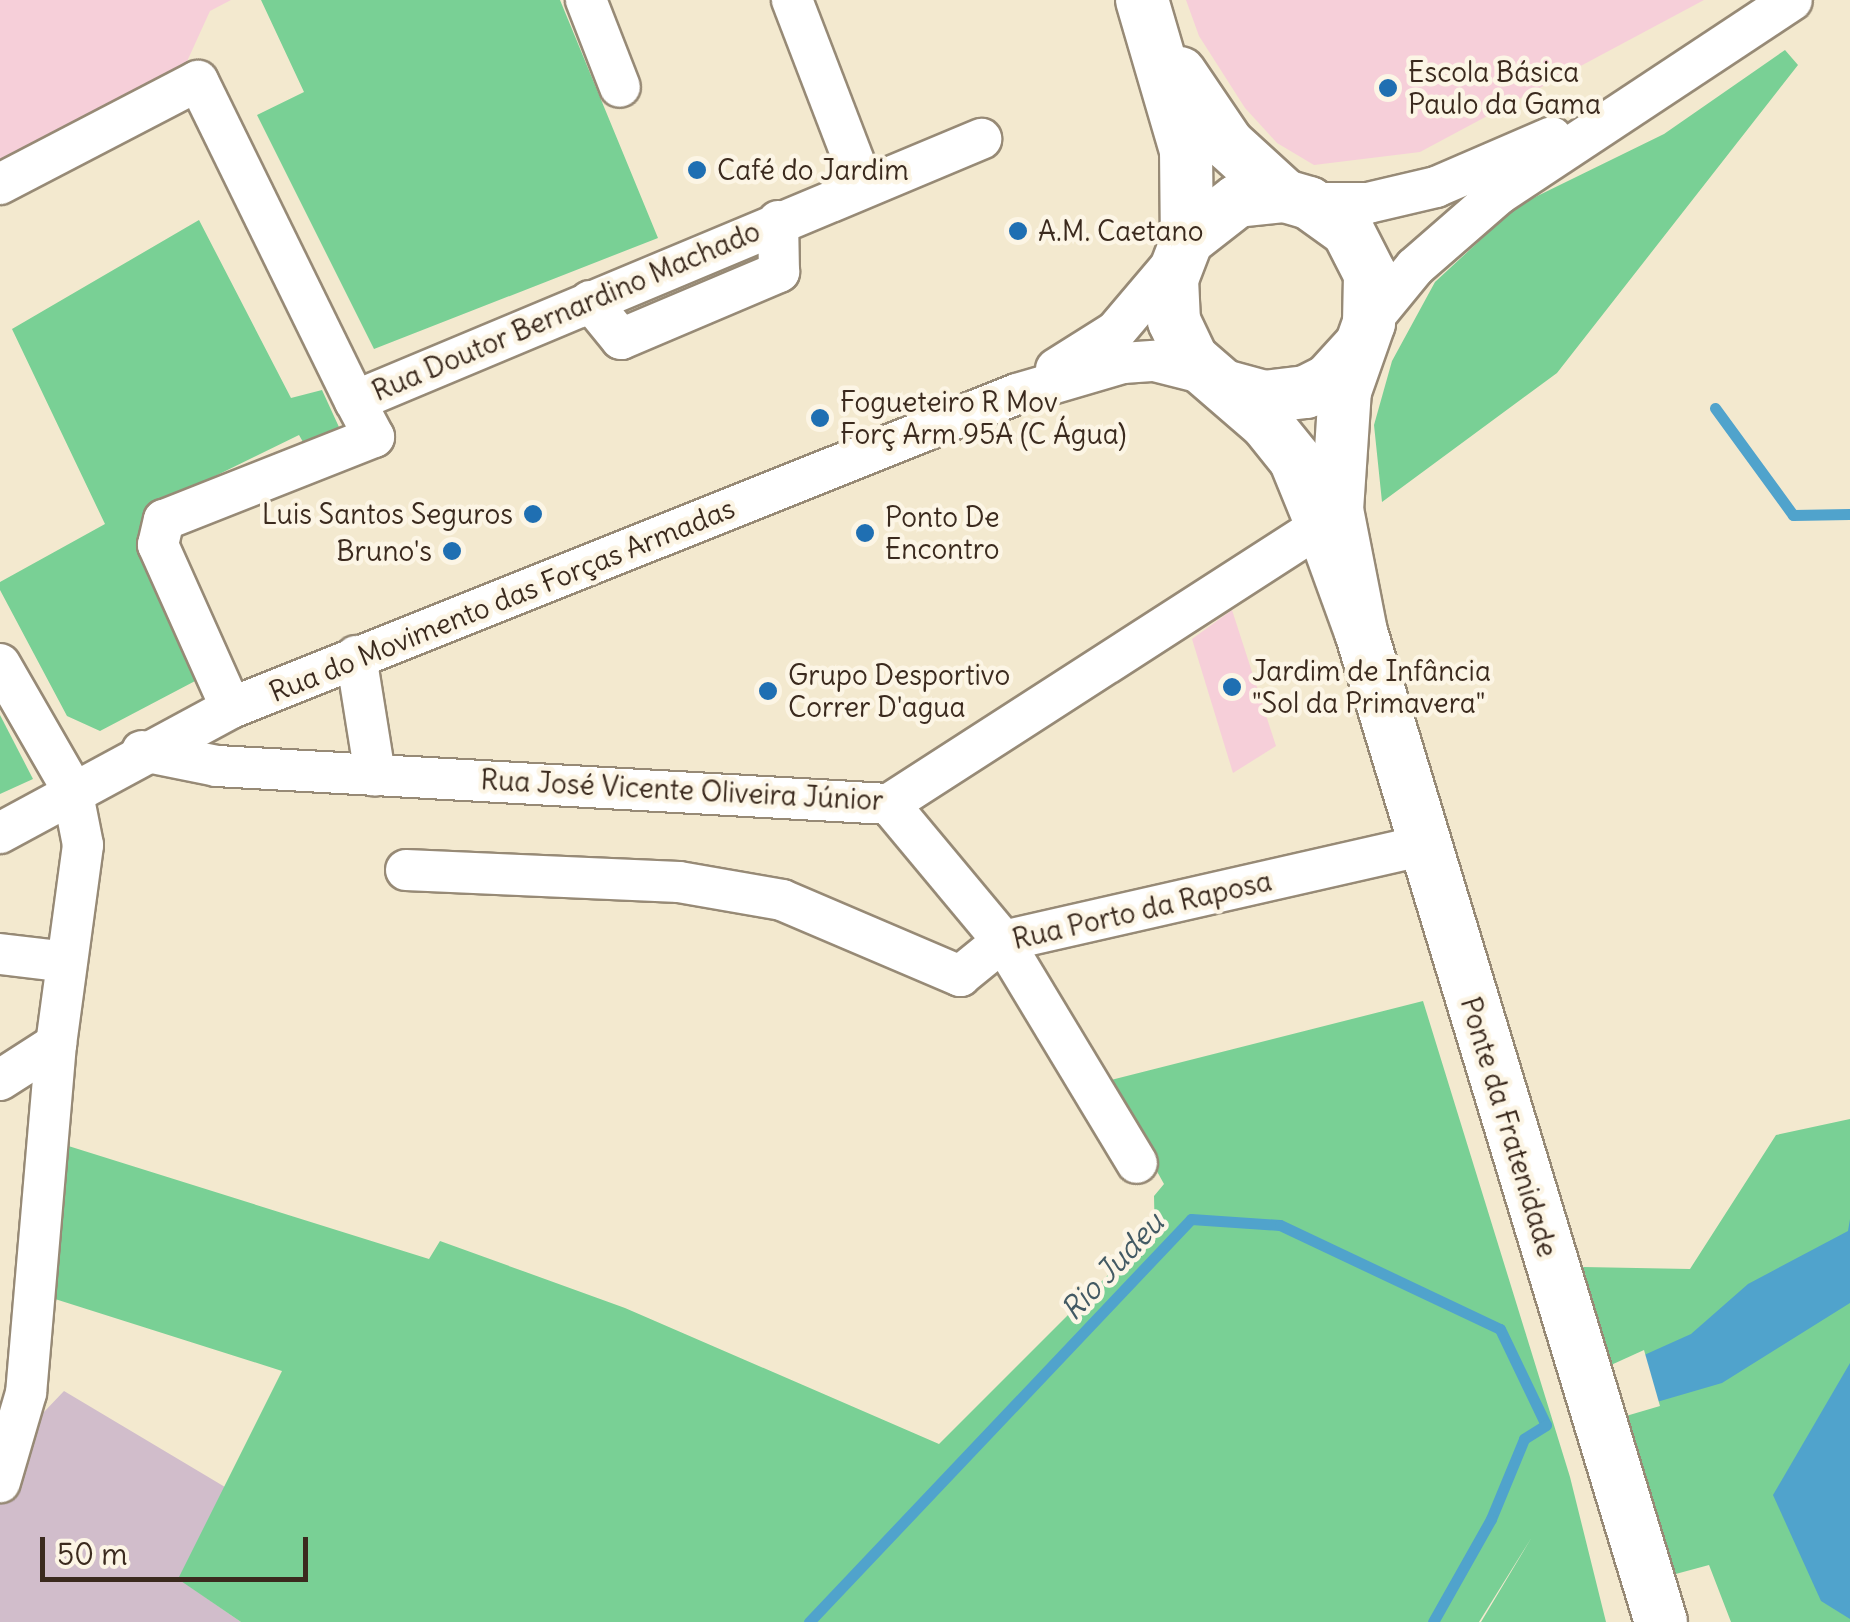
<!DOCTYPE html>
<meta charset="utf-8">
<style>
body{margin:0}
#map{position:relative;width:1850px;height:1622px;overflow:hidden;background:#f3e9cf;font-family:Delius,sans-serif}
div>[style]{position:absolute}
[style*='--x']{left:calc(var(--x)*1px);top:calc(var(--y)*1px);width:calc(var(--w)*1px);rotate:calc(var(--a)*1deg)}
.built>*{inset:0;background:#f6cfd9}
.industrial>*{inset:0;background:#d1bdcb}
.green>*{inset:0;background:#79d095}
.water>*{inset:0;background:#50a3cc}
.pier>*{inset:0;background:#f3e9cf}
.stream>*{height:11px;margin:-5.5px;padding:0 5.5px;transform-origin:5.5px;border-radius:5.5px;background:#50a3cc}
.roads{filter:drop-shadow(2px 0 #978a76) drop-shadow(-2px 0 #978a76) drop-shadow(0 2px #978a76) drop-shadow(0 -2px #978a76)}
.minor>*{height:40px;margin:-20px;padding:0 20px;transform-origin:20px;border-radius:20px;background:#fff}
.major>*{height:52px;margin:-26px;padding:0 26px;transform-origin:26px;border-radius:26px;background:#fff}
.dots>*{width:28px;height:28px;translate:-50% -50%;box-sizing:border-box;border:5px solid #fcf5e5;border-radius:50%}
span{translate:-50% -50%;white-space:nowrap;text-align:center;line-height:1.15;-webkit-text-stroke:9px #fcf5e5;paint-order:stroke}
.poi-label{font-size:28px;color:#3b2a1e}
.left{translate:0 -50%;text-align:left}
.right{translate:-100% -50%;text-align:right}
.street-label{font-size:28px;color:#3b2a1e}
.water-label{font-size:30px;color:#435a64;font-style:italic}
.scale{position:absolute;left:40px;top:1537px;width:268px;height:45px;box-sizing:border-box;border:5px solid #3b2a1e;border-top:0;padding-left:12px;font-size:30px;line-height:35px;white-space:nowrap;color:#3b2a1e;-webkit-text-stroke:8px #fcf5e5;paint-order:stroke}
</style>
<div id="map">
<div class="built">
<i style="clip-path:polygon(0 0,231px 0,210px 11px,184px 68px,0 163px)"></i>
<i style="clip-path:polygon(1186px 0,1704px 0,1420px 152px,1314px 165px,1277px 143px,1245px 108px,1199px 36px)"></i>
<i style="clip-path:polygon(1232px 610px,1276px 746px,1233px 773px,1192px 639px)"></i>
</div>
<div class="industrial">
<i style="clip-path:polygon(64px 1391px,225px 1487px,179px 1579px,241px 1622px,0 1622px,0 1458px)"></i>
</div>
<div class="green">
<i style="clip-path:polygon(261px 0,560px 0,658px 238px,374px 349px,257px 115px,304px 92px)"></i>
<i style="clip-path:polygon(1785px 50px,1798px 65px,1557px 373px,1382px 502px,1374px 425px,1392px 361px,1435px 282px,1517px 206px,1664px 134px)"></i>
<i style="clip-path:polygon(199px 220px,291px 398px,322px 390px,344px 438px,311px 456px,299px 435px,148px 509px,136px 544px,197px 680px,100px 731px,67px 716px,0 590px,0 582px,105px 524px,12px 329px)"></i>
<i style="clip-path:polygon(0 715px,33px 779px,0 794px)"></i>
<i style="clip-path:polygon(1423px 1001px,1570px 1477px,1606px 1622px,1481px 1622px,1532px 1537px,1479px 1622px,241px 1622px,178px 1579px,282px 1371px,55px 1299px,62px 1144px,429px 1259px,440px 1241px,625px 1308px,939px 1444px,1115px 1268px,1155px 1243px,1154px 1196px,1164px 1184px,1107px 1081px)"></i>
<i style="clip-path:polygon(1850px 1119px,1850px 1622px,1731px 1622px,1709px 1565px,1672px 1575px,1583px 1267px,1690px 1269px,1776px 1135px)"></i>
</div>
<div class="water">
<i style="clip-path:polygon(1850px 1219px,1850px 1303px,1722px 1383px,1626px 1411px,1613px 1369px,1691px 1334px,1748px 1284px,1848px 1231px)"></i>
<i style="clip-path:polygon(1850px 1363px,1850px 1619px,1821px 1601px,1773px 1495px)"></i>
</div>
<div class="pier">
<i style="clip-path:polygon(1644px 1350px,1660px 1406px,1626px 1416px,1611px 1365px)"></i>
</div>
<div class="stream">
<i style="--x:1715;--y:408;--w:132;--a:53.9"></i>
<i style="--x:1793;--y:515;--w:57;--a:-1"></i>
<i style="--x:809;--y:1622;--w:555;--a:-46.53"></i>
<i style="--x:1191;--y:1219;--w:89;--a:3.9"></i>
<i style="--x:1280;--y:1225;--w:243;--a:25.3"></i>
<i style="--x:1500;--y:1329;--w:106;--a:64.4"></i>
<i style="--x:1546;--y:1425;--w:26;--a:148"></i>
<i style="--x:1524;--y:1439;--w:87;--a:112.4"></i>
<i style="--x:1491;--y:1519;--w:118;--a:119.4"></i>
</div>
<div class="roads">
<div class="minor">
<i style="--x:586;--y:0;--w:93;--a:68.7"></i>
<i style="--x:792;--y:0;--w:198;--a:69"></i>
<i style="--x:0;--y:184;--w:223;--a:-27.5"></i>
<i style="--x:198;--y:81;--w:356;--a:63.9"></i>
<i style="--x:355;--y:401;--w:679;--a:-22.71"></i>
<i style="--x:1309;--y:203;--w:59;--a:0"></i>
<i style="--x:1368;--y:203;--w:70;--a:-13.2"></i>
<i style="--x:1436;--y:187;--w:126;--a:-23.3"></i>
<i style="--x:590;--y:301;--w:49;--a:50.8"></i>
<i style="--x:621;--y:339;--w:172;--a:-23"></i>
<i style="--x:779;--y:272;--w:51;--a:-91.1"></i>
<i style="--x:1369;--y:323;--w:72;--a:-50.6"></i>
<i style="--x:1415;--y:267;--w:111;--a:-41"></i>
<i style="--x:1499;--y:194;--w:351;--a:-33.5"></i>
<i style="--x:1056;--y:369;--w:71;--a:-32.3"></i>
<i style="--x:1116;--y:331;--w:94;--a:-49.7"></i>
<i style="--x:356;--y:656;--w:121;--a:80.9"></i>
<i style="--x:0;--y:664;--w:144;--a:60.1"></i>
<i style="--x:72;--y:789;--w:57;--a:78.9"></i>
<i style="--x:83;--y:845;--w:201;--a:97.7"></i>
<i style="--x:56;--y:1044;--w:350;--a:94.9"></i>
<i style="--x:26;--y:1393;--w:93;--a:106.3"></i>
<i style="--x:231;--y:708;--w:179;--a:-114.1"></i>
<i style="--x:158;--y:545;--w:26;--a:-77"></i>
<i style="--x:164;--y:520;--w:226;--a:-21.6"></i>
<i style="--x:374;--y:437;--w:41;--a:-117.8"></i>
<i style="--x:142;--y:751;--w:76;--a:11.3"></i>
<i style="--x:217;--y:766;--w:673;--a:3.24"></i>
<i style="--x:889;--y:804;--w:515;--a:-32.8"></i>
<i style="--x:889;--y:804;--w:178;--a:50.2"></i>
<i style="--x:1003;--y:941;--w:259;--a:58.9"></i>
<i style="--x:0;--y:833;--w:263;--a:-28.4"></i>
<i style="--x:231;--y:708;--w:846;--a:-21.78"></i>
<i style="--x:1017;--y:394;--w:110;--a:-16.3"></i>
<i style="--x:1123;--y:363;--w:32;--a:-4"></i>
<i style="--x:1155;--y:361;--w:53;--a:14.3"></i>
<i style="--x:406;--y:870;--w:273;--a:2.5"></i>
<i style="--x:679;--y:882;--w:105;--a:9.9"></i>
<i style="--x:782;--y:900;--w:194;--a:23.1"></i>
<i style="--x:960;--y:976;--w:55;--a:-39.1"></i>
<i style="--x:1003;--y:941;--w:432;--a:-12.8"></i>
<i style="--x:0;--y:954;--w:67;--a:6.8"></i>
<i style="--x:0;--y:1080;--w:67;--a:-32.7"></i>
</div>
<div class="major">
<i style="--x:1142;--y:0;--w:156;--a:73.7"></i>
<i style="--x:1186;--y:150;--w:90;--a:89.4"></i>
<i style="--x:1180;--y:73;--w:86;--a:55.9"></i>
<i style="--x:1228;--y:144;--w:77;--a:42.4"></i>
<i style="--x:1224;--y:386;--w:41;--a:15.4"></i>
<i style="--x:1264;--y:397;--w:42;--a:-6.8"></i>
<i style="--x:1306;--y:392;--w:25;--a:-27"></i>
<i style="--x:1328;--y:381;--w:47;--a:-47.6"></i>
<i style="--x:1361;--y:632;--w:124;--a:-101.1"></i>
<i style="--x:1337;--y:510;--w:119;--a:-86.2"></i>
<i style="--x:1345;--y:391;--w:72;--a:-70.6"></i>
<i style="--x:1369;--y:323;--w:49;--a:-88.8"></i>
<i style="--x:1370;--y:274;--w:48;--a:-117.1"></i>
<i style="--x:1348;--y:231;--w:48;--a:-144.3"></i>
<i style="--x:1309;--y:203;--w:25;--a:-164"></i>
<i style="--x:1285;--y:196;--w:48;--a:174.1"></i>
<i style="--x:1237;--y:201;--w:63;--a:142"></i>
<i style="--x:1187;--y:240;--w:42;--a:111"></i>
<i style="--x:1172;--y:279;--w:42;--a:87.3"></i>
<i style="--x:1174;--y:321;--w:42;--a:64.7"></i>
<i style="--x:1192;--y:359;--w:98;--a:40.9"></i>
<i style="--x:1266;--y:423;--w:46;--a:51.1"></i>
<i style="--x:1295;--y:459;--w:71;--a:67.8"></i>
<i style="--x:1322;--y:525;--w:114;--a:70"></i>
<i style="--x:1361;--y:632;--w:1034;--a:73.14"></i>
</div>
</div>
<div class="dots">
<i style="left:1388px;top:88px;background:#1f6fb2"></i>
<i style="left:697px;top:170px;background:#1f6fb2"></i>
<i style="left:1018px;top:231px;background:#1f6fb2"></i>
<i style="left:820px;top:418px;background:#1f6fb2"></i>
<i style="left:533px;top:514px;background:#1f6fb2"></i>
<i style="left:865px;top:533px;background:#1f6fb2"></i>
<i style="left:452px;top:551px;background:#1f6fb2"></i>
<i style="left:1232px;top:687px;background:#1f6fb2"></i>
<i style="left:768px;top:691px;background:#1f6fb2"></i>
</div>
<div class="poi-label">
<span class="left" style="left:1408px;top:88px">Escola Básica<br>Paulo da Gama</span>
<span class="left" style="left:717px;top:170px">Café do Jardim</span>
<span class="left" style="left:1038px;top:231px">A.M. Caetano</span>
<span class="left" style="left:840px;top:418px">Fogueteiro R Mov<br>Forç Arm 95A (C Água)</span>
<span class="right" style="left:513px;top:514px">Luis Santos Seguros</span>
<span class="left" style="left:885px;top:533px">Ponto De<br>Encontro</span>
<span class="right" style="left:432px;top:551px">Bruno's</span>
<span class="left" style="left:1252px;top:687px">Jardim de Infância<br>"Sol da Primavera"</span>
<span class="left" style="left:788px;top:691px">Grupo Desportivo<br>Correr D'agua</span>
</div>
<div class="street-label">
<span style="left:566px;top:311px;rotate:-23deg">Rua Doutor Bernardino Machado</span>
<span style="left:502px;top:600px;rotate:-22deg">Rua do Movimento das Forças Armadas</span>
<span style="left:682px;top:790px;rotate:3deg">Rua José Vicente Oliveira Júnior</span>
<span style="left:1142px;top:910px;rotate:-13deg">Rua Porto da Raposa</span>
<span style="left:1509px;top:1127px;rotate:73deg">Ponte da Fratenidade</span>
</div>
<div class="water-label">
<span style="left:1112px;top:1266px;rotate:-47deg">Rio Judeu</span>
</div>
<div class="scale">50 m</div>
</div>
